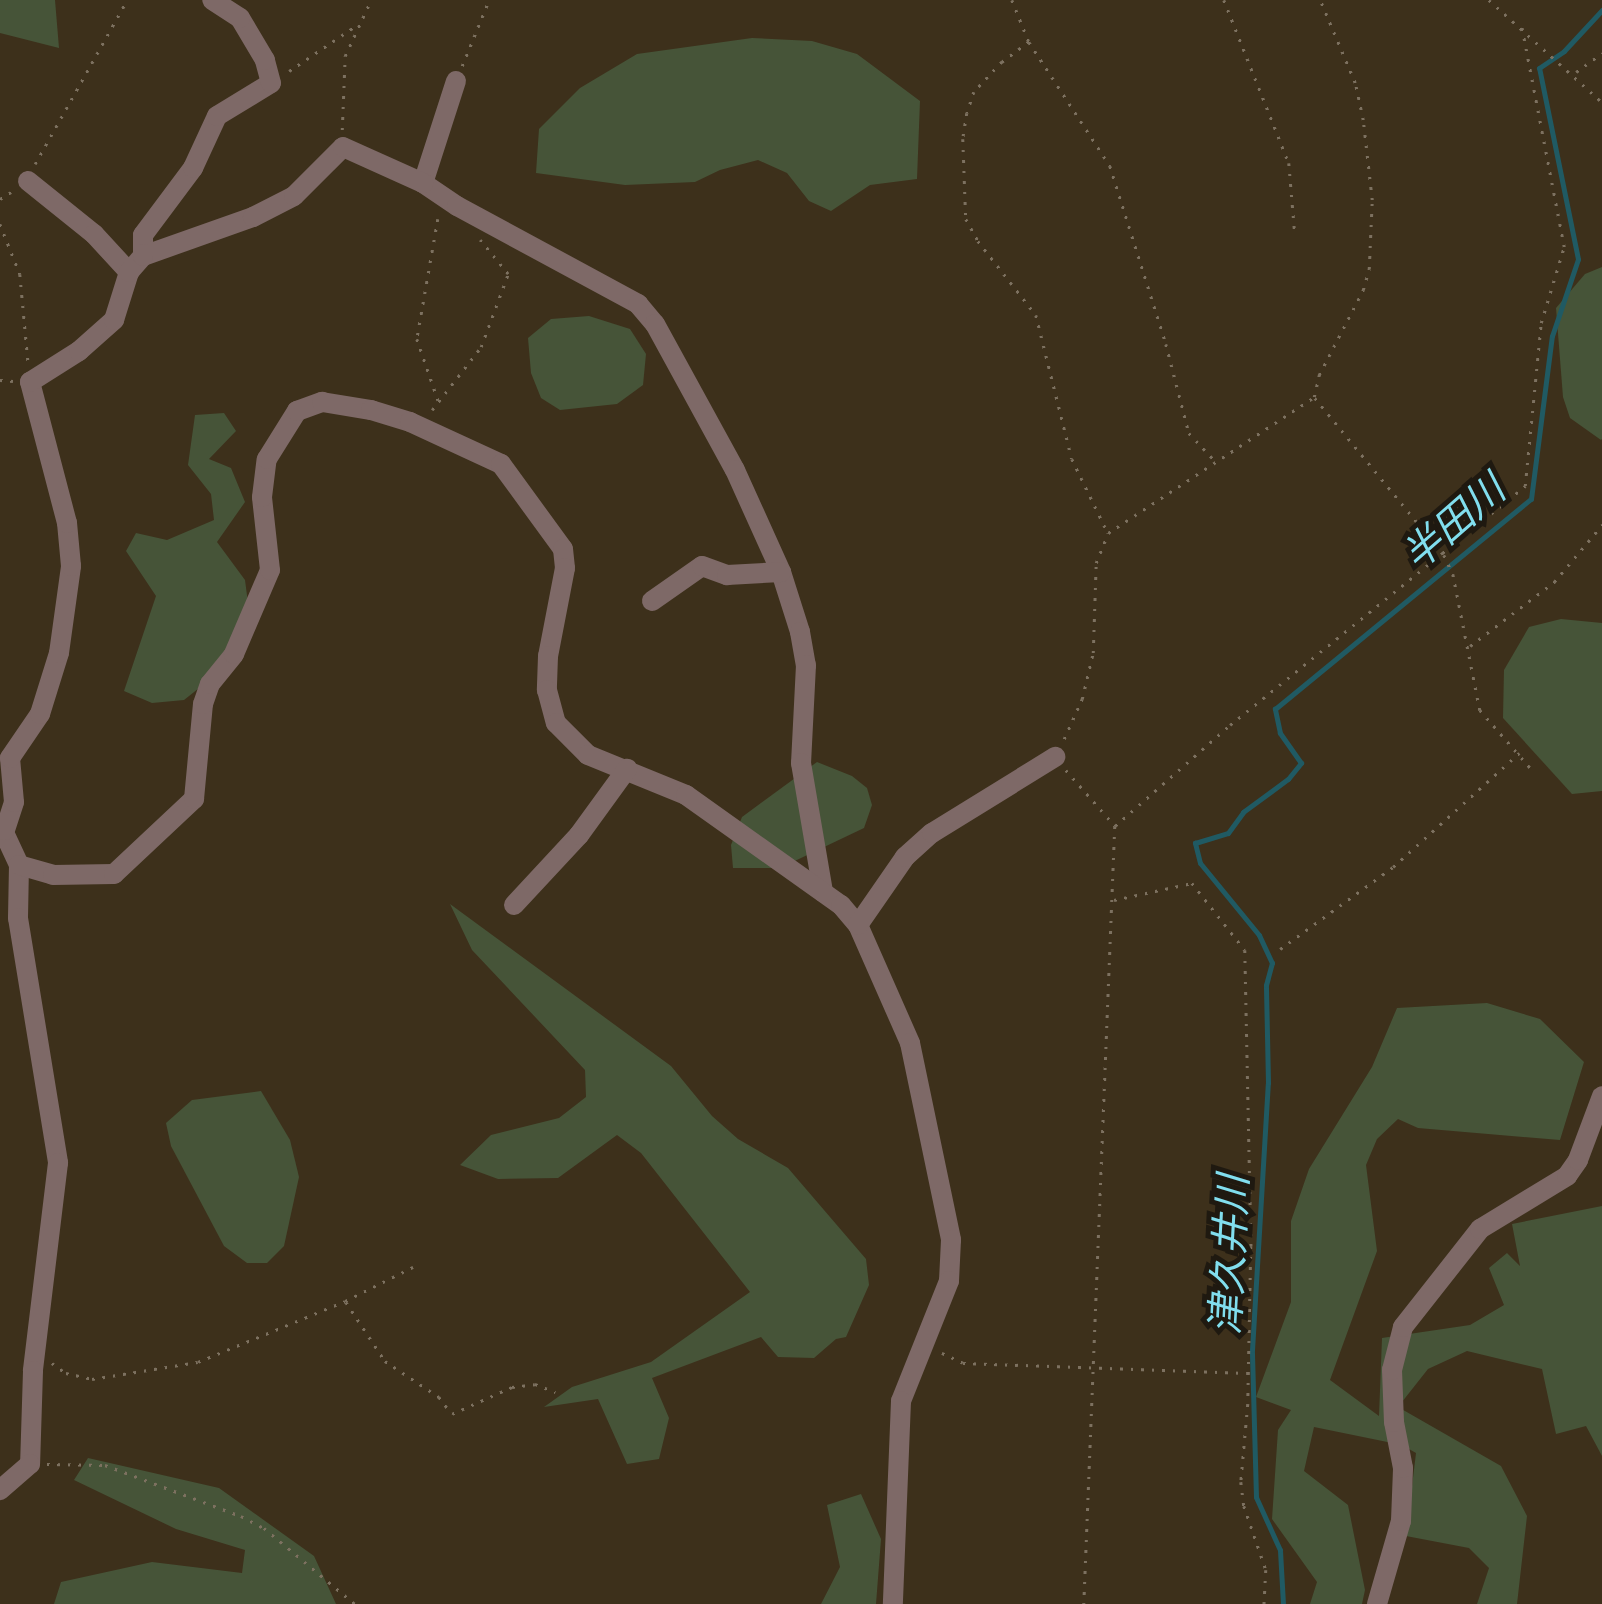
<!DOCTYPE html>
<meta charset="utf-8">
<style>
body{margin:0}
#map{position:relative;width:1602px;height:1604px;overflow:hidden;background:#3d301b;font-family:Signika,"Noto Sans JP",sans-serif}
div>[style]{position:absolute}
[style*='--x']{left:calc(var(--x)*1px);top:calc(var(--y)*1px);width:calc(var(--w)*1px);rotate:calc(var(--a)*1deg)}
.green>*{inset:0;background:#465438}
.stream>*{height:5px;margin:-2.5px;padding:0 2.5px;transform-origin:2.5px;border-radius:2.5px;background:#205a63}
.path>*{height:2.5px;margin-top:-1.25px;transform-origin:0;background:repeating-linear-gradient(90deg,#7d7160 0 2.5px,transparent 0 10.5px)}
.minor>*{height:20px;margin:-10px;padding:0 10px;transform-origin:10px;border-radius:10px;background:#7e6967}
span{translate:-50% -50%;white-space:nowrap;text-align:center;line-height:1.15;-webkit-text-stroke:10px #1f1910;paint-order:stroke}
.water-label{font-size:40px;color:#81deee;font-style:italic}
</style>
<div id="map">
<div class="green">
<i style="clip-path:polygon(0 0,55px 0,59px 48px,0 33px)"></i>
<i style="clip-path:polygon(752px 38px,812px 41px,857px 54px,920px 101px,917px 179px,870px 185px,831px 211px,809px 201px,787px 173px,758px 160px,720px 170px,695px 182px,625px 185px,536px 173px,539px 129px,580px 88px,637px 54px)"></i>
<i style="clip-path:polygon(1602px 267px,1602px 439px,1601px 440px,1570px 418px,1563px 397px,1556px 308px,1585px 274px)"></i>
<i style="clip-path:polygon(589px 316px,630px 329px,646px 354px,643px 385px,617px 404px,560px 410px,541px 398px,531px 373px,528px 338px,551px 319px)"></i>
<i style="clip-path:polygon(224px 413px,236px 431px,209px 459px,231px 468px,245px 502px,217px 542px,245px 580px,248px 603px,213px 677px,184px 700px,152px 703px,124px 691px,156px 596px,126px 551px,136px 533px,167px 540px,214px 520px,211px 494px,188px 465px,195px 415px)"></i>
<i style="clip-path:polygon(1561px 619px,1602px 623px,1602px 791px,1572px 794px,1503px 718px,1504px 670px,1529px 627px)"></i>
<i style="clip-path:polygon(817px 762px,852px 776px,867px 788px,872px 805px,864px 828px,780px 868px,733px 868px,731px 845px,742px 817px)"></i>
<i style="clip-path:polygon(450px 904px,671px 1066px,712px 1116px,738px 1139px,788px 1168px,866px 1259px,869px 1285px,846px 1337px,836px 1339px,814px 1358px,778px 1357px,761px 1337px,652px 1378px,669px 1418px,659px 1459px,627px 1464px,598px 1399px,544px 1407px,572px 1387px,651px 1362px,750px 1292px,641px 1153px,617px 1135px,558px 1178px,498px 1179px,460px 1165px,491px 1135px,559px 1118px,586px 1097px,585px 1070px,472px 950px)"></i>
<i style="clip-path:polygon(1487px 1003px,1540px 1019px,1584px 1062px,1560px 1140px,1418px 1128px,1398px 1119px,1377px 1139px,1366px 1165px,1377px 1251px,1330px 1380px,1379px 1416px,1382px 1338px,1470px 1325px,1504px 1305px,1489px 1268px,1507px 1253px,1520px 1266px,1512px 1224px,1602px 1206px,1602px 1456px,1586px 1426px,1556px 1434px,1542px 1369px,1467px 1351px,1428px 1369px,1398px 1407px,1501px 1466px,1527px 1516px,1517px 1604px,1477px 1604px,1489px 1568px,1469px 1548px,1406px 1536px,1416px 1453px,1402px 1445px,1314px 1427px,1304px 1471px,1348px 1505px,1365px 1590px,1362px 1604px,1310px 1604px,1317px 1582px,1272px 1519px,1278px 1430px,1291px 1410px,1256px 1397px,1291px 1302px,1291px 1221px,1309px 1169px,1372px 1067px,1397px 1008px)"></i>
<i style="clip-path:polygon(261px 1091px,290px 1140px,299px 1177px,284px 1246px,267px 1263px,247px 1263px,224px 1246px,171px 1146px,166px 1123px,192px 1100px)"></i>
<i style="clip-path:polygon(88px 1458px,219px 1488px,314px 1556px,336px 1604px,54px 1604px,61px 1582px,152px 1562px,242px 1573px,245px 1550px,176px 1529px,74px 1480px)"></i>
<i style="clip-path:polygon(861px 1494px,881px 1539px,876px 1604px,821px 1604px,840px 1567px,827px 1505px)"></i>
</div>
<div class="stream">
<i style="--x:1283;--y:1604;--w:54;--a:-93.2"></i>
<i style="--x:1280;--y:1550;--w:58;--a:-114.4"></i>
<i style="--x:1256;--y:1497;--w:147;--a:-91.6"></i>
<i style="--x:1252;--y:1350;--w:267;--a:-86.6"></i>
<i style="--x:1268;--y:1083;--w:98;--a:-91.2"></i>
<i style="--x:1266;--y:985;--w:23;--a:-75"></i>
<i style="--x:1272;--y:963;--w:31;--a:-115"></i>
<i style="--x:1259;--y:935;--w:93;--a:-129.3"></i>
<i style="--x:1200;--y:863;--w:21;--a:-104"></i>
<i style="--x:1195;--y:843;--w:34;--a:-17"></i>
<i style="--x:1228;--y:833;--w:26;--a:-54"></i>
<i style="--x:1243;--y:812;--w:56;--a:-36.3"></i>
<i style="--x:1288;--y:779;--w:21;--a:-51"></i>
<i style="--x:1301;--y:763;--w:37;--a:-125"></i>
<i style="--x:1280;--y:733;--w:25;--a:-102"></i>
<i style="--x:1275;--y:709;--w:331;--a:-39.4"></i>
<i style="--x:1531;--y:499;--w:164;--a:-82.7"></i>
<i style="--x:1552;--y:336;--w:81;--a:-71.3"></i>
<i style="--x:1578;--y:259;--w:195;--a:-101.5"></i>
<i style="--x:1539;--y:68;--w:30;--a:-34"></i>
<i style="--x:1564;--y:51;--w:56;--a:-47.2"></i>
</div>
<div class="path">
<i style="--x:1012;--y:0;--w:45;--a:68"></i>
<i style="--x:1029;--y:42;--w:148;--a:56.8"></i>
<i style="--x:1110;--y:166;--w:187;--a:72.5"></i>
<i style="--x:1166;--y:344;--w:92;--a:75.5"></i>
<i style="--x:1189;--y:433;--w:37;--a:47"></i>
<i style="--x:1224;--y:0;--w:175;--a:68.3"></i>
<i style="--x:1289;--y:163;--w:71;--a:85.2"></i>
<i style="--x:1489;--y:0;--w:152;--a:42.1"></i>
<i style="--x:1029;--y:42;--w:34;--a:143"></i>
<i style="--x:1002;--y:62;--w:41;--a:133"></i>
<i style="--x:974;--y:92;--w:22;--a:108"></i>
<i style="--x:967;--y:113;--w:26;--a:99"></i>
<i style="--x:963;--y:139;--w:80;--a:87.9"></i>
<i style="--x:966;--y:219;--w:25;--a:61"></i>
<i style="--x:978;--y:241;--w:94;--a:51.9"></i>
<i style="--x:1036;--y:315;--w:148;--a:76"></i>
<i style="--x:1072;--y:459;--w:82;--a:64.1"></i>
<i style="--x:462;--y:66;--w:71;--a:-67.8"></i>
<i style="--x:289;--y:71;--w:82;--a:-34.1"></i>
<i style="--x:1576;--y:72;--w:32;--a:-36"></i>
<i style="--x:342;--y:130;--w:74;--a:-87.7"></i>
<i style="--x:345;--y:56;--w:62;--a:-65.1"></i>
<i style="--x:35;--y:164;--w:188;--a:-60.7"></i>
<i style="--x:0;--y:199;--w:13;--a:-32"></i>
<i style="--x:438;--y:219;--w:122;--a:99.9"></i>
<i style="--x:417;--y:339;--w:65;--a:71"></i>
<i style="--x:0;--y:224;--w:54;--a:68.2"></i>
<i style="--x:20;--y:274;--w:87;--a:84.7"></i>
<i style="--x:0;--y:380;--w:13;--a:4"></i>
<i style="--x:1315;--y:398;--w:203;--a:50.6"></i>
<i style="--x:1444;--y:555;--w:21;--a:65"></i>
<i style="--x:1453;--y:574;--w:139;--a:78.8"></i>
<i style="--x:1480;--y:710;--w:81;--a:49"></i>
<i style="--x:432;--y:410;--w:80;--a:-52.1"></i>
<i style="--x:481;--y:347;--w:78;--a:-69.7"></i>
<i style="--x:508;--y:274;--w:44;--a:-129.5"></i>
<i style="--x:1470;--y:646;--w:106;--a:-37.3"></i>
<i style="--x:1554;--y:582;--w:75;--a:-49.9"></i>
<i style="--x:1064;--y:739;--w:44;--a:-65.8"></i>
<i style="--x:1082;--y:699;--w:47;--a:-76.6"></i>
<i style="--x:1093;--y:653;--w:90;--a:-88.1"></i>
<i style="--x:1096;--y:563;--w:32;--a:-68"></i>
<i style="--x:1108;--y:533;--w:247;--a:-33.4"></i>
<i style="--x:1314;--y:397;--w:23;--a:-77"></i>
<i style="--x:1319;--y:375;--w:96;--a:-62.6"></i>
<i style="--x:1363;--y:290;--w:22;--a:-74"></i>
<i style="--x:1369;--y:269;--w:69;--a:-87.5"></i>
<i style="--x:1372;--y:200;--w:81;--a:-96.4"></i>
<i style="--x:1363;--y:120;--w:38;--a:-102"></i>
<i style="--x:1355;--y:83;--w:90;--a:-112.9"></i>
<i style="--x:1066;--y:770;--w:74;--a:48.8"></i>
<i style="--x:1115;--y:826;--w:779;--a:92.28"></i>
<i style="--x:1115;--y:826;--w:153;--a:-41.3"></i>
<i style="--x:1230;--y:725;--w:380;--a:-39"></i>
<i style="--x:1525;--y:486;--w:164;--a:-84.4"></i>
<i style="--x:1541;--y:323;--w:79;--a:-73.2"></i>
<i style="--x:1564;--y:247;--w:227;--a:-100.9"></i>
<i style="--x:1114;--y:900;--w:80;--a:-12.3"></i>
<i style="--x:1192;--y:883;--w:85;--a:51.7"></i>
<i style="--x:1245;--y:950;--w:296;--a:88.8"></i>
<i style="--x:1251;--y:1246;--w:158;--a:91.1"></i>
<i style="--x:1248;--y:1404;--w:78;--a:95.1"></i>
<i style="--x:1241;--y:1482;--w:24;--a:83"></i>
<i style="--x:1244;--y:1506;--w:68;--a:71"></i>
<i style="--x:1266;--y:1570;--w:34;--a:93"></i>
<i style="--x:1280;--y:949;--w:140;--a:-36"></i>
<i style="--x:1393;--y:867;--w:170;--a:-42.1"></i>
<i style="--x:346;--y:1302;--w:71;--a:56.5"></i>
<i style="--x:385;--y:1361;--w:65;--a:33.7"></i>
<i style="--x:439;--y:1397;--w:21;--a:53"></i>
<i style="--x:452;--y:1414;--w:66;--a:-24.2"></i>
<i style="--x:512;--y:1387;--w:23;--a:-7"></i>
<i style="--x:535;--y:1384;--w:22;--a:22"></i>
<i style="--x:942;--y:1353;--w:23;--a:25"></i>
<i style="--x:963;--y:1363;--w:284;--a:2"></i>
<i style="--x:52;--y:1363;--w:17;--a:36"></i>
<i style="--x:66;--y:1373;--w:27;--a:13"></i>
<i style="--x:92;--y:1379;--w:107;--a:-9.1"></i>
<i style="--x:198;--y:1362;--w:159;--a:-22.5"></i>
<i style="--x:345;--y:1301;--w:76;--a:-26.6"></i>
<i style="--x:47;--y:1464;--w:58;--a:1"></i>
<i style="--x:105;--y:1465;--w:145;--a:20.6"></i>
<i style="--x:241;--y:1516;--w:26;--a:28"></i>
<i style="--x:264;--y:1528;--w:119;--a:39.9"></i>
</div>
<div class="minor">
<i style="--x:456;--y:81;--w:107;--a:107.9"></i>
<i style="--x:423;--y:183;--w:41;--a:34.1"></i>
<i style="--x:457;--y:206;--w:206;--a:28.4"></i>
<i style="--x:638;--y:304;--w:26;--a:50"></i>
<i style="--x:655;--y:324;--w:166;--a:61.3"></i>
<i style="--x:735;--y:470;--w:112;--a:65.7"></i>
<i style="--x:781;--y:572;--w:63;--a:72.4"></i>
<i style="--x:800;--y:632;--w:34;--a:80"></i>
<i style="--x:806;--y:665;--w:98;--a:92.9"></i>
<i style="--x:801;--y:763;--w:131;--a:80.3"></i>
<i style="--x:28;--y:181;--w:85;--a:38.8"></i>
<i style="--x:94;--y:234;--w:52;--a:47.4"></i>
<i style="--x:143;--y:256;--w:117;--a:-19.5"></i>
<i style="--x:253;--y:217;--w:46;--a:-27.1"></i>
<i style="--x:294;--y:196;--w:69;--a:-45"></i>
<i style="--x:343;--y:147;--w:88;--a:24.2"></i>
<i style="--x:652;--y:601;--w:61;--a:-35"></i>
<i style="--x:702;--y:566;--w:27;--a:20"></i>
<i style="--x:727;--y:575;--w:54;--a:-3.2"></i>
<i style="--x:0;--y:824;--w:45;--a:65.1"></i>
<i style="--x:19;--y:865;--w:53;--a:91.1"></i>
<i style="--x:18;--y:918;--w:248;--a:80.7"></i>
<i style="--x:58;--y:1163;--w:209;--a:96.9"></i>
<i style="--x:33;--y:1371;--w:93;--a:91.8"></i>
<i style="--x:30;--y:1464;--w:40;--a:139"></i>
<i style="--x:5;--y:830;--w:29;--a:-72"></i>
<i style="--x:14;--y:802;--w:44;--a:-95.2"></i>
<i style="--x:10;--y:758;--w:53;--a:-55.7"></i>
<i style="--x:40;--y:714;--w:64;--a:-72.7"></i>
<i style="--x:59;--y:653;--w:88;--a:-82.1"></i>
<i style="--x:71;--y:566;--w:43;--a:-95.3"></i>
<i style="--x:67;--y:523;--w:146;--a:-104.7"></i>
<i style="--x:30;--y:382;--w:58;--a:-32.3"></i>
<i style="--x:79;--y:351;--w:47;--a:-41.5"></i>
<i style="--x:114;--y:320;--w:50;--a:-72.6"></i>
<i style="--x:129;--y:272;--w:21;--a:-49"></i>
<i style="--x:143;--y:256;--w:21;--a:-90"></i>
<i style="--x:143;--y:235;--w:84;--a:-53.3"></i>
<i style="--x:193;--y:168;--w:57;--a:-65.2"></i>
<i style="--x:217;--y:116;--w:63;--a:-31.4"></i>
<i style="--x:271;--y:83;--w:24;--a:-105"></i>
<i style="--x:265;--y:60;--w:49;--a:-120.8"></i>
<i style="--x:240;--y:18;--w:33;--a:-147"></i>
<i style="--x:19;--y:865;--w:35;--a:16"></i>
<i style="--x:53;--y:875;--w:61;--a:-0.9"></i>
<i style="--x:114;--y:874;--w:110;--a:-43.2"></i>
<i style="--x:194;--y:799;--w:95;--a:-84.6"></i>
<i style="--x:203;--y:704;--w:21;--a:-71"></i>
<i style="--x:210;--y:684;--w:38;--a:-51"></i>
<i style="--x:234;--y:654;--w:91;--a:-66.8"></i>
<i style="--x:270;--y:570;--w:73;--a:-96.3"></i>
<i style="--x:262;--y:497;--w:38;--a:-83"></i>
<i style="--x:267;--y:459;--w:57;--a:-58"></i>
<i style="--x:297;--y:411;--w:27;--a:-20"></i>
<i style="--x:322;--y:402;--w:50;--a:9.3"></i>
<i style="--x:371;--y:410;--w:41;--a:17.1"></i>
<i style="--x:410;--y:422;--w:100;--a:24.8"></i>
<i style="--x:501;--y:464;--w:105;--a:53.9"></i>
<i style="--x:563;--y:549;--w:19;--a:84"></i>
<i style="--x:565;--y:568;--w:90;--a:100.9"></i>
<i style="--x:548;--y:656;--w:34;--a:92"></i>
<i style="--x:547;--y:690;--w:34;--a:75"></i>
<i style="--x:556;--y:723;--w:45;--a:45"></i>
<i style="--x:588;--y:755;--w:106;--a:22.2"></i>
<i style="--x:686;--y:795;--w:190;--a:35.4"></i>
<i style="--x:841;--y:905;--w:26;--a:50"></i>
<i style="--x:858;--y:925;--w:129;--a:66.2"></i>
<i style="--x:910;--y:1043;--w:201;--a:78.2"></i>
<i style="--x:951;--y:1240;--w:41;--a:92.8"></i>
<i style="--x:949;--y:1281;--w:129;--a:111.8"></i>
<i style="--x:901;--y:1401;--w:203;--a:92.3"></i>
<i style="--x:514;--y:905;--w:96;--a:-47.1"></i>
<i style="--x:579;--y:835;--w:82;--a:-54"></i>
<i style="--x:858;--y:925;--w:83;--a:-55.3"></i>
<i style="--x:905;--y:857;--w:36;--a:-42"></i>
<i style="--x:932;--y:833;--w:145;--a:-31.7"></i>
<i style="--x:1377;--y:1604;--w:86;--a:-73.9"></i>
<i style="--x:1401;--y:1521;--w:53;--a:-87.8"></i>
<i style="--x:1403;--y:1468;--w:47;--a:-101.1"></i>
<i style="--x:1394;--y:1422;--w:52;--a:-92.2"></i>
<i style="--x:1392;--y:1370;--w:44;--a:-75.7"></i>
<i style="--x:1403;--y:1327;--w:125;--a:-51.8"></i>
<i style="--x:1480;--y:1229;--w:102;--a:-31.3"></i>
<i style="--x:1567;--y:1176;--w:19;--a:-55"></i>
<i style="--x:1578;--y:1160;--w:68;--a:-69.4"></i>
</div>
<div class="water-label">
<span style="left:1454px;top:523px;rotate:-41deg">半田川</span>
<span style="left:1230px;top:1255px;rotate:-87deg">津久井川</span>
</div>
</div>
